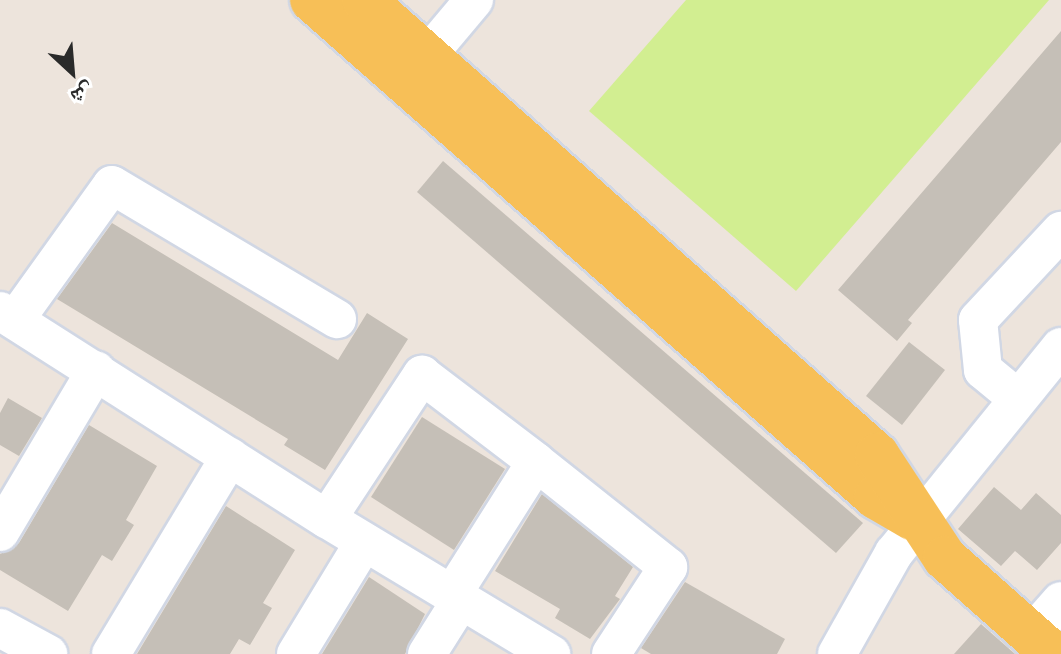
<!DOCTYPE html>
<meta charset="utf-8">
<style>
body{margin:0}
#map{position:relative;width:1061px;height:654px;overflow:hidden;background:#ede4dc;font-family:Montserrat,"Noto Naskh Arabic",sans-serif}
div>[style]{position:absolute}
[style*='--x']{left:calc(var(--x)*1px);top:calc(var(--y)*1px);width:calc(var(--w)*1px);rotate:calc(var(--a)*1deg)}
.pitch>*{inset:0;background:#d2ee91}
.building>*{inset:0;background:#c5bfb7}
.roads{filter:drop-shadow(2px 0 #d1d7e4) drop-shadow(-2px 0 #d1d7e4) drop-shadow(0 2px #d1d7e4) drop-shadow(0 -2px #d1d7e4)}
.minor>*{height:38px;margin:-19px;padding:0 19px;transform-origin:19px;border-radius:19px;background:#fff}
.major>*{height:44px;margin:-22px;padding:0 22px;transform-origin:22px;border-radius:22px;background:#f7bf57}
span{translate:-50% -50%;white-space:nowrap;text-align:center;line-height:1.15;-webkit-text-stroke:7px #fff;paint-order:stroke}
.north{position:absolute;left:32px;top:32px;width:80px;height:80px;-webkit-text-stroke:6px #fff;paint-order:stroke;rotate:154deg;font-size:22px;font-weight:700;line-height:32px;text-align:center;color:#2a2a2a}
.north::after{content:'';display:block;margin:auto;width:28px;height:36px;background:#2a2a2a;clip-path:polygon(50% 0,100% 100%,50% 72%,0 100%)}
</style>
<div id="map">
<div class="pitch">
<i style="clip-path:polygon(686px 0,1049px 0,796px 291px,589px 111px)"></i>
</div>
<div class="building">
<i style="clip-path:polygon(1061px 31px,1061px 142px,908px 320px,912px 323px,897px 341px,838px 290px)"></i>
<i style="clip-path:polygon(443px 161px,863px 523px,836px 553px,417px 192px)"></i>
<i style="clip-path:polygon(112px 223px,338px 360px,367px 313px,408px 339px,325px 470px,284px 445px,288px 439px,57px 299px)"></i>
<i style="clip-path:polygon(909px 342px,945px 370px,902px 425px,866px 396px)"></i>
<i style="clip-path:polygon(8px 398px,42px 418px,19px 456px,0 445px,0 413px)"></i>
<i style="clip-path:polygon(422px 417px,505px 469px,454px 550px,371px 497px)"></i>
<i style="clip-path:polygon(89px 425px,157px 466px,126px 520px,134px 525px,112px 561px,102px 555px,68px 611px,0 570px,0 554px,19px 543px)"></i>
<i style="clip-path:polygon(994px 487px,1021px 510px,1036px 493px,1061px 515px,1061px 543px,1037px 570px,1015px 551px,1001px 566px,958px 529px)"></i>
<i style="clip-path:polygon(542px 494px,633px 567px,615px 596px,620px 599px,590px 639px,555px 618px,560px 609px,495px 571px)"></i>
<i style="clip-path:polygon(226px 506px,295px 550px,263px 603px,272px 608px,250px 645px,239px 639px,230px 654px,137px 654px)"></i>
<i style="clip-path:polygon(369px 577px,425px 614px,405px 654px,322px 654px)"></i>
<i style="clip-path:polygon(685px 582px,785px 639px,777px 654px,651px 654px,641px 648px)"></i>
<i style="clip-path:polygon(981px 624px,1015px 654px,954px 654px)"></i>
</div>
<div class="roads">
<div class="minor">
<i style="--x:427;--y:56;--w:73;--a:-50"></i>
<i style="--x:0;--y:311;--w:388;--a:32.5"></i>
<i style="--x:327;--y:519;--w:262;--a:31.1"></i>
<i style="--x:15;--y:320;--w:166;--a:-54.3"></i>
<i style="--x:112;--y:185;--w:262;--a:30.8"></i>
<i style="--x:1017;--y:398;--w:44;--a:-140.5"></i>
<i style="--x:983;--y:370;--w:50;--a:-95.7"></i>
<i style="--x:978;--y:320;--w:122;--a:-47"></i>
<i style="--x:536;--y:462;--w:169;--a:38.5"></i>
<i style="--x:668;--y:567;--w:104;--a:123.2"></i>
<i style="--x:327;--y:519;--w:173;--a:-56.6"></i>
<i style="--x:422;--y:375;--w:143;--a:37.3"></i>
<i style="--x:536;--y:462;--w:157;--a:122.3"></i>
<i style="--x:0;--y:532;--w:188;--a:-59.3"></i>
<i style="--x:0;--y:628;--w:55;--a:28.4"></i>
<i style="--x:1031;--y:635;--w:45;--a:-48.6"></i>
<i style="--x:111;--y:654;--w:230;--a:-58.9"></i>
<i style="--x:296;--y:654;--w:131;--a:-58.7"></i>
<i style="--x:427;--y:654;--w:64;--a:-57.8"></i>
<i style="--x:837;--y:654;--w:116;--a:-60.6"></i>
<i style="--x:894;--y:553;--w:265;--a:-51"></i>
</div>
<div class="major">
<i style="--x:312;--y:0;--w:752;--a:41.39"></i>
<i style="--x:876;--y:497;--w:42;--a:30.3"></i>
<i style="--x:364;--y:0;--w:686;--a:41.57"></i>
<i style="--x:877;--y:455;--w:123;--a:56.6"></i>
<i style="--x:945;--y:558;--w:144;--a:41.6"></i>
</div>
</div>
<div class="north">ش</div>
</div>
